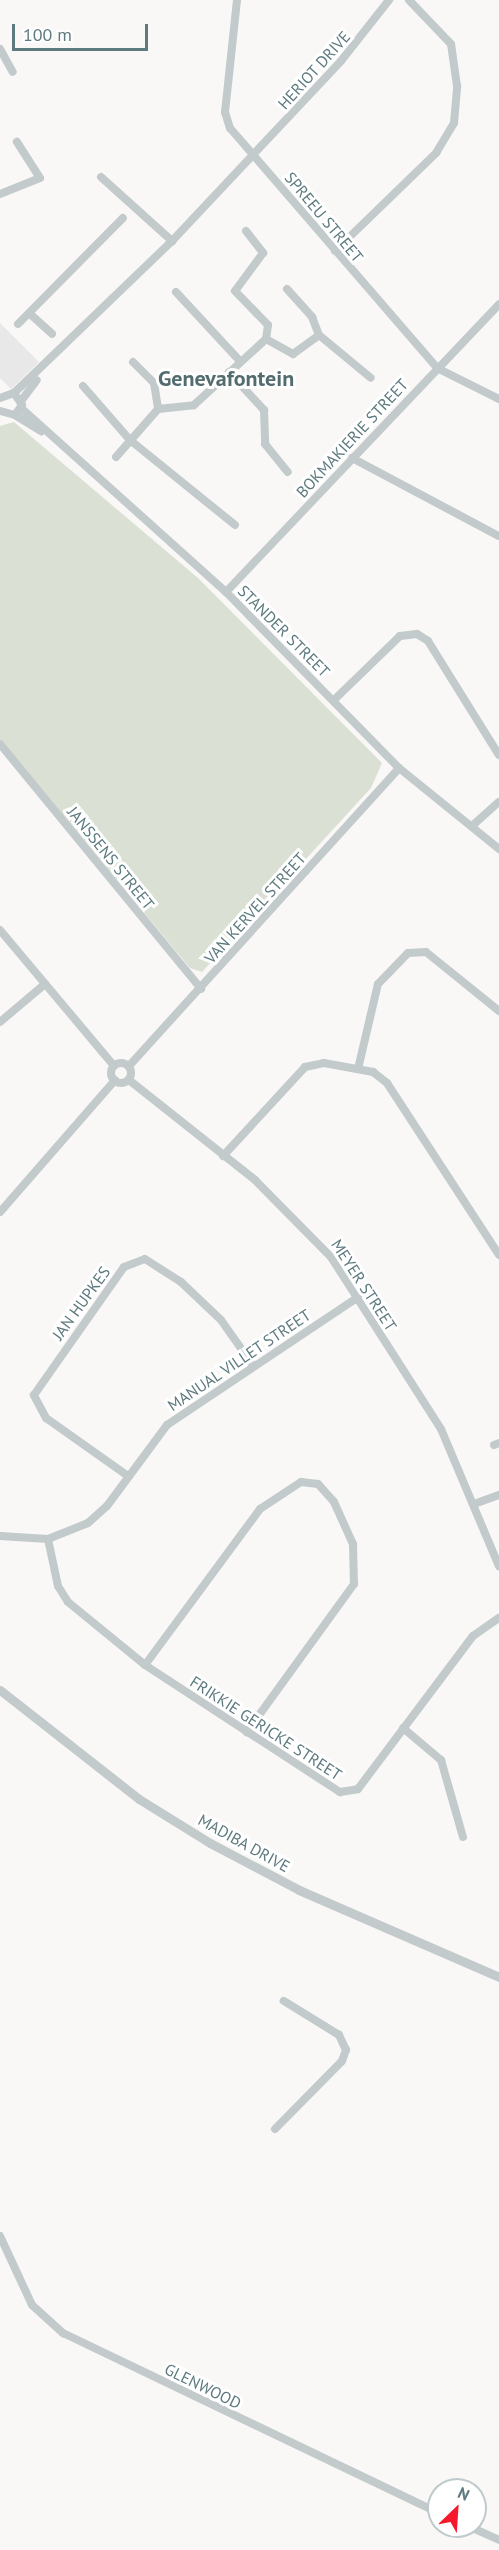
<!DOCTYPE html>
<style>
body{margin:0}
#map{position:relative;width:499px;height:2550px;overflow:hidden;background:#f9f8f6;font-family:"PT Sans",sans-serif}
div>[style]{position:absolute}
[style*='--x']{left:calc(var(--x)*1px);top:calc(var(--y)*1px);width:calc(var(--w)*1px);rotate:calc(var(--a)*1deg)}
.built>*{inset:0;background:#e7e8e7}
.green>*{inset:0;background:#dbe0d4}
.minor>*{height:8px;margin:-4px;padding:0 4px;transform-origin:4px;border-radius:4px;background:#c2cacb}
.minor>.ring{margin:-4px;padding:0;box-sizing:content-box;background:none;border:8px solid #c2cacb;border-radius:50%}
.tertiary>*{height:9px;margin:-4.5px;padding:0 4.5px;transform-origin:4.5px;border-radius:4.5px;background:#c2cacb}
span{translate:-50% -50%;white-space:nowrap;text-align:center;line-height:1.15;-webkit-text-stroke:6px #fff;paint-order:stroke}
.street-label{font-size:16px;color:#5d7a7f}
.district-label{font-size:22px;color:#536c6f;font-weight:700}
.north{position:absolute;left:427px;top:2478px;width:60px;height:60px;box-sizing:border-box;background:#fff;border:2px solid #becacc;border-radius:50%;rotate:25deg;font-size:16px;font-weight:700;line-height:24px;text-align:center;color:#5d7a7f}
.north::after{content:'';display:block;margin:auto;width:21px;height:27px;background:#f6192e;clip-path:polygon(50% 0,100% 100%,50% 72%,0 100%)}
.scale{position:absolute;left:12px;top:24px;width:136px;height:27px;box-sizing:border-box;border:3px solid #5d7a7f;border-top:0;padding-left:8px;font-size:18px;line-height:21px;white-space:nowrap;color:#5d7a7f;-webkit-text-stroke:4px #fff;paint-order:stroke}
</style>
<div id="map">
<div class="built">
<i style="clip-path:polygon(0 323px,39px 362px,11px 389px,0 378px)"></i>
</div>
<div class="green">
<i style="clip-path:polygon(14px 422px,198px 578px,382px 763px,371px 788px,202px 972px,190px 968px,0 739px,0 426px)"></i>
</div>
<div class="minor">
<i style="--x:237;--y:0;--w:113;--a:96.1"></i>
<i style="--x:225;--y:112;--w:17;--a:73"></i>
<i style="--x:230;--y:128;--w:317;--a:49.2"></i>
<i style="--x:437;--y:368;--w:69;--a:26.6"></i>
<i style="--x:0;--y:49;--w:26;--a:61"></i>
<i style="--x:101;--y:177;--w:96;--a:42"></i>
<i style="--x:0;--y:194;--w:43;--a:-21.8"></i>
<i style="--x:40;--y:178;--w:43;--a:-122.6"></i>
<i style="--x:246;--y:231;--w:28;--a:52"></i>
<i style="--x:263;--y:253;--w:47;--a:126.4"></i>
<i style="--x:235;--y:291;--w:47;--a:45.9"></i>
<i style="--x:268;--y:325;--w:14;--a:98"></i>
<i style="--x:335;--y:251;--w:141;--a:-44.1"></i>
<i style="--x:436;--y:153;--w:35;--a:-59"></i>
<i style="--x:454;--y:123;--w:37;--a:-85"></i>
<i style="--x:457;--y:86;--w:42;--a:-98.1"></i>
<i style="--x:451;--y:44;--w:61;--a:-133.7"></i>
<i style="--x:287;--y:289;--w:38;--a:48"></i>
<i style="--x:312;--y:317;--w:19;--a:69"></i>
<i style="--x:176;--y:292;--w:94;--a:47.2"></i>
<i style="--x:29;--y:313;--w:31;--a:42"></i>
<i style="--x:18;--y:324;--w:149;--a:-45.3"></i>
<i style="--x:133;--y:362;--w:30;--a:45"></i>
<i style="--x:154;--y:383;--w:26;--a:81"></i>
<i style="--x:229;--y:372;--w:52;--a:47.4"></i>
<i style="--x:264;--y:410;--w:34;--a:88"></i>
<i style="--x:265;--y:444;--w:36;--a:51"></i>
<i style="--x:83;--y:386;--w:72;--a:49"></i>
<i style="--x:130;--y:440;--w:135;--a:39"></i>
<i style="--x:14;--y:393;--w:219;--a:-43.9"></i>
<i style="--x:172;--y:241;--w:247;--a:-46.8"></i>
<i style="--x:341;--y:61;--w:78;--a:-51.8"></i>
<i style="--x:0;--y:398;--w:15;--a:-20"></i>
<i style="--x:14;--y:393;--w:14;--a:56"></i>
<i style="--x:22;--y:405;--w:12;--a:125"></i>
<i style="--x:15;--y:415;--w:16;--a:-165"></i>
<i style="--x:21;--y:401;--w:26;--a:-53"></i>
<i style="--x:21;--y:408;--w:275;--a:41.9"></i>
<i style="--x:226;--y:592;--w:247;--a:45.5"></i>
<i style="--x:399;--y:768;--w:129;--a:39"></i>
<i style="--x:15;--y:415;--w:31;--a:32"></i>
<i style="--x:116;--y:457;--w:64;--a:-48.8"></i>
<i style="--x:158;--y:409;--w:36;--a:-6"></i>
<i style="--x:194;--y:405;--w:98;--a:-42.5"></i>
<i style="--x:266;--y:339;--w:31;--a:29"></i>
<i style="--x:293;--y:354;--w:32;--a:-36"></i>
<i style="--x:319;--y:335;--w:67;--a:39.6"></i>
<i style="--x:352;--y:458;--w:166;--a:28"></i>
<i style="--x:226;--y:592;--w:397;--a:-46.5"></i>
<i style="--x:334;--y:700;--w:92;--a:-44.1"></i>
<i style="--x:400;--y:636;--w:17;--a:-7"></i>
<i style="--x:417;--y:634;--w:13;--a:32"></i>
<i style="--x:428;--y:641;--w:134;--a:58.1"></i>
<i style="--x:0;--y:744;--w:317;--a:50.6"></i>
<i style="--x:472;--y:826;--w:36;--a:-42"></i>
<i style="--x:0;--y:930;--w:177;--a:50"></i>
<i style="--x:0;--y:1022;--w:59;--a:-40.2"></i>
<i class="ring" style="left:111px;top:1063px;width:12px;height:12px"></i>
<i style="--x:129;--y:1066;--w:402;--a:-47.8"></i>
<i style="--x:358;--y:1069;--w:87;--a:-76.8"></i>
<i style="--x:378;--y:984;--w:43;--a:-45.9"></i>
<i style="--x:408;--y:953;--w:18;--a:-3"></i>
<i style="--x:426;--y:952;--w:94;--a:38.9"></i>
<i style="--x:129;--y:1080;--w:161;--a:38.4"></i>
<i style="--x:255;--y:1180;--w:108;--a:45.4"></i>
<i style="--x:331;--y:1257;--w:204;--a:57.4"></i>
<i style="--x:441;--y:1429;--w:149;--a:67.1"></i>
<i style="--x:223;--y:1156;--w:121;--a:-47.3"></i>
<i style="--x:305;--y:1067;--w:19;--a:-12"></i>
<i style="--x:324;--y:1063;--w:50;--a:10.4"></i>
<i style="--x:373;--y:1072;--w:18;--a:38"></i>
<i style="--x:387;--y:1083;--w:205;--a:56.9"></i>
<i style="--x:0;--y:1212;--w:175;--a:-48.9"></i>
<i style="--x:494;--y:1445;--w:5;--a:-22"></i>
<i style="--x:128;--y:1476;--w:100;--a:-144.7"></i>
<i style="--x:46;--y:1418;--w:26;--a:-118"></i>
<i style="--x:34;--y:1395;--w:156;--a:-54.9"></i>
<i style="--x:124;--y:1267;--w:22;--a:-21"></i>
<i style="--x:145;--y:1259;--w:43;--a:32.6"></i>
<i style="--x:181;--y:1282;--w:55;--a:43.5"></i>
<i style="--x:221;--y:1320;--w:54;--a:54.8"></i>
<i style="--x:474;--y:1504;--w:27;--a:-20"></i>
<i style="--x:0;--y:1536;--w:48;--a:3.6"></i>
<i style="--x:48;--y:1539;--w:43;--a:-21.8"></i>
<i style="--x:88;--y:1523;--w:25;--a:-42"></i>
<i style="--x:107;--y:1506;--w:101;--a:-53.5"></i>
<i style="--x:167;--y:1425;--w:230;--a:-33.8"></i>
<i style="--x:48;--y:1539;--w:48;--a:78"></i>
<i style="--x:58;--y:1586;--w:19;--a:58"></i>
<i style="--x:68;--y:1602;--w:99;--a:39.3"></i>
<i style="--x:145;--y:1665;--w:233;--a:33.1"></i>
<i style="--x:340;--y:1792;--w:18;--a:-9"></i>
<i style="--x:358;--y:1789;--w:191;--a:-53.1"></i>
<i style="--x:473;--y:1636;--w:32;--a:-35"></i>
<i style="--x:145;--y:1665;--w:194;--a:-53.6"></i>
<i style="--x:260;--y:1509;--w:49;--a:-33.4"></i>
<i style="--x:301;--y:1482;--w:17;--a:7"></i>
<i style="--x:318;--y:1484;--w:24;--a:48"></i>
<i style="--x:334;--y:1502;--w:46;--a:65.7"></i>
<i style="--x:353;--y:1544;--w:40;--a:88.6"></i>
<i style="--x:354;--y:1584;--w:183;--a:125.9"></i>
<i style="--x:403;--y:1728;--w:50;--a:40.1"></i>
<i style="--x:441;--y:1760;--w:80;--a:74.1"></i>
<i style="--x:275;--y:2129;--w:95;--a:-45.4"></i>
<i style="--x:342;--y:2061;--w:12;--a:-70"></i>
<i style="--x:346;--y:2050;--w:17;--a:-115"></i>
<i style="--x:339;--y:2035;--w:65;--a:-148.3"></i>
<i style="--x:0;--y:2236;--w:76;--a:65.1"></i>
<i style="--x:32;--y:2305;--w:42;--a:42.1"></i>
<i style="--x:63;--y:2333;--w:417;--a:25.6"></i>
<i style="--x:468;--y:2526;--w:34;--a:24"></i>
</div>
<div class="tertiary">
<i style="--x:0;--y:1690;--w:177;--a:38.1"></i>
<i style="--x:139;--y:1799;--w:84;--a:31.8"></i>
<i style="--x:210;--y:1843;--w:101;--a:27.8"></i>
<i style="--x:299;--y:1890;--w:218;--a:23.5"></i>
</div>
<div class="street-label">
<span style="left:314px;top:70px;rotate:-48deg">HERIOT DRIVE</span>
<span style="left:324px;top:217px;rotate:50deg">SPREEU STREET</span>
<span style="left:352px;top:438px;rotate:-47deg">BOKMAKIERIE STREET</span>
<span style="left:284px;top:631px;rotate:45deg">STANDER STREET</span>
<span style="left:111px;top:858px;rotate:51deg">JANSSENS STREET</span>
<span style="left:255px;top:908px;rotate:-48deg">VAN KERVEL STREET</span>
<span style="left:364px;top:1285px;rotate:57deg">MEYER STREET</span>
<span style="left:81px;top:1303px;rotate:-54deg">JAN HUPKES</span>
<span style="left:239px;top:1360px;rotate:-34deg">MANUAL VILLET STREET</span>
<span style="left:266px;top:1728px;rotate:33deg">FRIKKIE GERICKE STREET</span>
<span style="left:244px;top:1843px;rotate:29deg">MADIBA DRIVE</span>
<span style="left:203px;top:2386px;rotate:26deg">GLENWOOD</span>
</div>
<div class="district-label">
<span style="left:226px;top:379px">Genevafontein</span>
</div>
<div class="north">N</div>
<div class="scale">100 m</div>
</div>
